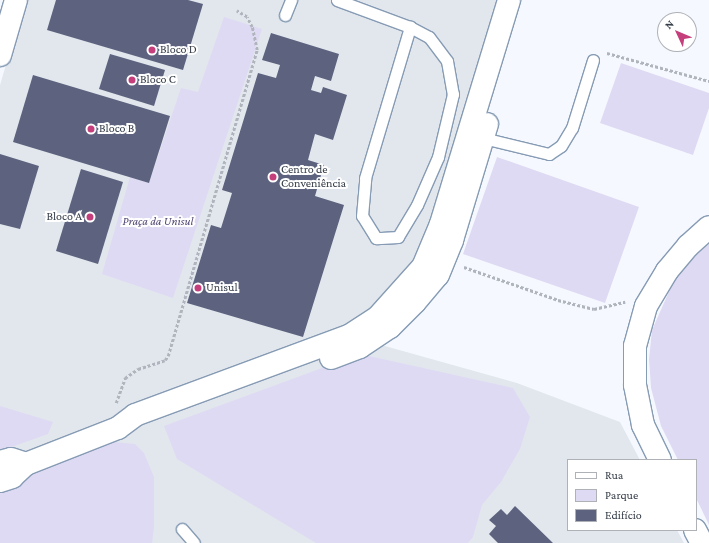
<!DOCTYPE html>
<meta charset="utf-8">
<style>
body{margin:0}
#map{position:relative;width:709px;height:543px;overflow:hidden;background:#f5f9ff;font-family:"Crimson Pro",serif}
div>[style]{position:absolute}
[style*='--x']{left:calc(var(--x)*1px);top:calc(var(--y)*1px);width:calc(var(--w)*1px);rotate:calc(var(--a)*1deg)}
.built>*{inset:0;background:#e2e7ee}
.green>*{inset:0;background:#dfdaf3}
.building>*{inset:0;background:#5d637f}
.path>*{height:2.5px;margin-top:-1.25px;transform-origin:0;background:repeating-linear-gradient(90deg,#b0b5bd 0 3px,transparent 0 5px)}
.roads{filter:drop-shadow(1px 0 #869bb4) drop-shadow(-1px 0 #869bb4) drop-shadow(0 1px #869bb4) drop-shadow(0 -1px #869bb4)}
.service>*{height:11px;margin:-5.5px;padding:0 5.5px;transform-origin:5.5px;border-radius:5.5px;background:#fff}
.minor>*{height:22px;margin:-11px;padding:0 11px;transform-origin:11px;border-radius:11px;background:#fff}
.secondary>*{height:22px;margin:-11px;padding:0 11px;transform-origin:11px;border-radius:11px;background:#fff}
.dots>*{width:11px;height:11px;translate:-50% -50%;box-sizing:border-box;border:2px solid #fff;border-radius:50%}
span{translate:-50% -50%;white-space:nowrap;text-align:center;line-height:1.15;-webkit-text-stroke:4px #fff;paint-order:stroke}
.poi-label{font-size:12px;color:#353d48}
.left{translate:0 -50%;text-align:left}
.right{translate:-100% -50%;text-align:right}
.park-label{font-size:12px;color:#514673;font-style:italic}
.legend{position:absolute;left:567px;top:459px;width:130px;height:72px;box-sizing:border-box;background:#fff;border:1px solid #aeb1b6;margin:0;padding:5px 7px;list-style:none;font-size:12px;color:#353d48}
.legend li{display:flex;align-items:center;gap:8px;height:20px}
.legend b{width:20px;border:1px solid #aeb1b6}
.north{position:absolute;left:657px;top:12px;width:40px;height:40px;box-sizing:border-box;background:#fff;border:1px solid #aeb1b6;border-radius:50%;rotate:314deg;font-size:11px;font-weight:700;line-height:16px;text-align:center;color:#353d48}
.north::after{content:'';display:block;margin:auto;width:14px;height:18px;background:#c63f7d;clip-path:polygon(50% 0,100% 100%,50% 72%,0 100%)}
</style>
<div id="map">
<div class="built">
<i style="clip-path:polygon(25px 0,500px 0,420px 262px,373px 314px,335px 332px,517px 383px,620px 422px,640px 460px,568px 460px,568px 530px,677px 530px,684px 543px,0 543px,0 85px)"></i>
</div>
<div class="green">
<i style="clip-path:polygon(224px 17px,262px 29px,173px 298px,102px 274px,130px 177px,149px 183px,181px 88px,198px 92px)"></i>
<i style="clip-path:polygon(621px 63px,709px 93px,709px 108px,693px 155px,600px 123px)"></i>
<i style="clip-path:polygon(497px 157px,639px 207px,605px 303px,463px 254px)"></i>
<i style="clip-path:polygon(709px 244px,709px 525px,696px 498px,696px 460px,678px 460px,661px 426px,651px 388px,649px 359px,652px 330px,675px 278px,694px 257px)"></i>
<i style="clip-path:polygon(360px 354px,513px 388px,530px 417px,520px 449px,501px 482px,482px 505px,473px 537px,468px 543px,316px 543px,177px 459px,164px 426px)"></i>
<i style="clip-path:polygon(0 406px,53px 422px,48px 434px,0 451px)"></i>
<i style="clip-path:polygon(115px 442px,135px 444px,144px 453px,154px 477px,154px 528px,152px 543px,0 543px,0 486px)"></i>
</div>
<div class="building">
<i style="clip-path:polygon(56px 0,188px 0,203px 4px,183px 70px,47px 30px)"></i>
<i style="clip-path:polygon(271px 33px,339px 54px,331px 81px,315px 76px,311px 90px,321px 93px,323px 87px,347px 95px,333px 140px,315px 134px,308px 160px,324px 165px,315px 196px,344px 205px,303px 337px,187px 303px,211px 225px,221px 228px,232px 193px,222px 190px,258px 73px,276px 78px,280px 65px,262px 60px)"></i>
<i style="clip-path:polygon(110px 54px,165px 70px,154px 106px,99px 89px)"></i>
<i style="clip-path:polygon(33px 75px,170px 116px,149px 183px,13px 142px)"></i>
<i style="clip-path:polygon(0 154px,39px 166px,20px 229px,0 224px)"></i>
<i style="clip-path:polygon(81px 169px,123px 182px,98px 264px,56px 251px)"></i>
<i style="clip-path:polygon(515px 506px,553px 543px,498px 543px,489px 534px,496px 526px,489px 520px,501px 509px,507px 515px)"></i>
</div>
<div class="path">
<i style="--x:607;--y:53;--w:106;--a:15.4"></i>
<i style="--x:464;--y:267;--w:100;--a:19.3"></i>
<i style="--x:558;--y:300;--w:37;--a:14"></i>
<i style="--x:594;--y:309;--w:32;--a:-13"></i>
<i style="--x:116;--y:403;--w:27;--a:-70"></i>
<i style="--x:125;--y:378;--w:16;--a:-35"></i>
<i style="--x:138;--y:369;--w:28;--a:-18"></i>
<i style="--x:165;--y:360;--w:5;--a:-53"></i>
<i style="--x:168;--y:356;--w:319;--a:-73.8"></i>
<i style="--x:257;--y:50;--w:24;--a:-102"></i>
<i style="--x:252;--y:27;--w:11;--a:-117"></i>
<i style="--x:247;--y:17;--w:12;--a:-149"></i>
</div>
<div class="roads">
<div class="service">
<i style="--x:337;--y:0;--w:78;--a:20.3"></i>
<i style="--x:410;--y:27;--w:21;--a:28"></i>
<i style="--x:429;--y:37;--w:30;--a:53"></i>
<i style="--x:447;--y:61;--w:34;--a:80"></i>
<i style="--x:453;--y:94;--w:65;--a:103.4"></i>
<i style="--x:438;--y:157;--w:52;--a:113.6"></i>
<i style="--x:417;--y:205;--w:37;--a:121"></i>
<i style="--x:398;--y:237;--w:22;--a:177"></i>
<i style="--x:376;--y:238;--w:26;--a:-122"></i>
<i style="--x:362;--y:216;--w:38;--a:-85"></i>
<i style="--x:365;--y:178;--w:158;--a:-73.4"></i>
<i style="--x:285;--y:15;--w:16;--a:-68"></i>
<i style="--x:483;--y:138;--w:68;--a:13.6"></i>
<i style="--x:549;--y:154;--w:14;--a:-34"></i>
<i style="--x:561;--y:146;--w:21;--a:-59"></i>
<i style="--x:572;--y:128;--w:71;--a:-72.8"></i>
<i style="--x:182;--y:529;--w:18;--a:49"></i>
</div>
<div class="minor">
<i style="--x:0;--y:55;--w:57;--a:-73.8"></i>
<i style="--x:331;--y:358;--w:31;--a:-21"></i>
<i style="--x:360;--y:347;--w:36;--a:-34"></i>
<i style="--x:390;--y:327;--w:35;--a:-45"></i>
<i style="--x:415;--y:302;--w:35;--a:-50"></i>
<i style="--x:438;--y:275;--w:38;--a:-68"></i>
<i style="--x:452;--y:240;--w:121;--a:-73.2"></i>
<i style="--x:0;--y:462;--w:11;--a:-15"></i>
<i style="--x:11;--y:459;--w:16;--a:18"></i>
<i style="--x:0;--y:481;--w:13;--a:-18"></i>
<i style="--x:12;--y:477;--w:19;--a:-43"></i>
<i style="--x:26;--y:464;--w:99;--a:-21.4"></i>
<i style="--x:118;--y:428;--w:21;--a:-37"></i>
<i style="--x:135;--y:415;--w:228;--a:-20.3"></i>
<i style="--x:349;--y:336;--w:33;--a:-33"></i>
<i style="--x:377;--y:318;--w:69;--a:-48"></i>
<i style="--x:423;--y:267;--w:47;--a:-67.3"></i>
<i style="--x:441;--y:224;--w:234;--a:-73.1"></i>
</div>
<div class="secondary">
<i style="--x:660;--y:460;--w:39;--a:-116"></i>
<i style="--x:643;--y:425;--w:41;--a:-101.3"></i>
<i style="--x:635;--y:385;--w:39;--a:-90"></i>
<i style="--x:635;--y:346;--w:41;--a:-74.6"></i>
<i style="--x:646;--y:306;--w:41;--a:-59"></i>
<i style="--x:667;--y:271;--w:33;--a:-50"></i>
<i style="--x:688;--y:246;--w:28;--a:-42"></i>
<i style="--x:695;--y:530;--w:15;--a:62"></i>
</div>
</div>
<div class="dots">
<i style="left:152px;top:50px;background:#c63f7d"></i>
<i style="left:132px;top:80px;background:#c63f7d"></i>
<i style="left:91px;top:129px;background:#c63f7d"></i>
<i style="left:273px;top:177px;background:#c63f7d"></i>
<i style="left:90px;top:217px;background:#c63f7d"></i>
<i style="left:198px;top:288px;background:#c63f7d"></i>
</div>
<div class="poi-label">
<span class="left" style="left:160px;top:50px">Bloco D</span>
<span class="left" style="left:140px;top:80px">Bloco C</span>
<span class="left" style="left:99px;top:129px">Bloco B</span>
<span class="left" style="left:281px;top:177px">Centro de<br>Conveniência</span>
<span class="right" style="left:82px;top:217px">Bloco A</span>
<span class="left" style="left:206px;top:288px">Unisul</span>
</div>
<div class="park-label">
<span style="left:158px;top:222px">Praça da Unisul</span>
</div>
<ul class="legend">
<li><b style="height:5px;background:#fff"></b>Rua</li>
<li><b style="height:11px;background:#dfdaf3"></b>Parque</li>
<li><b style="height:11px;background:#5d637f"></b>Edifício</li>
</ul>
<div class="north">N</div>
</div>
